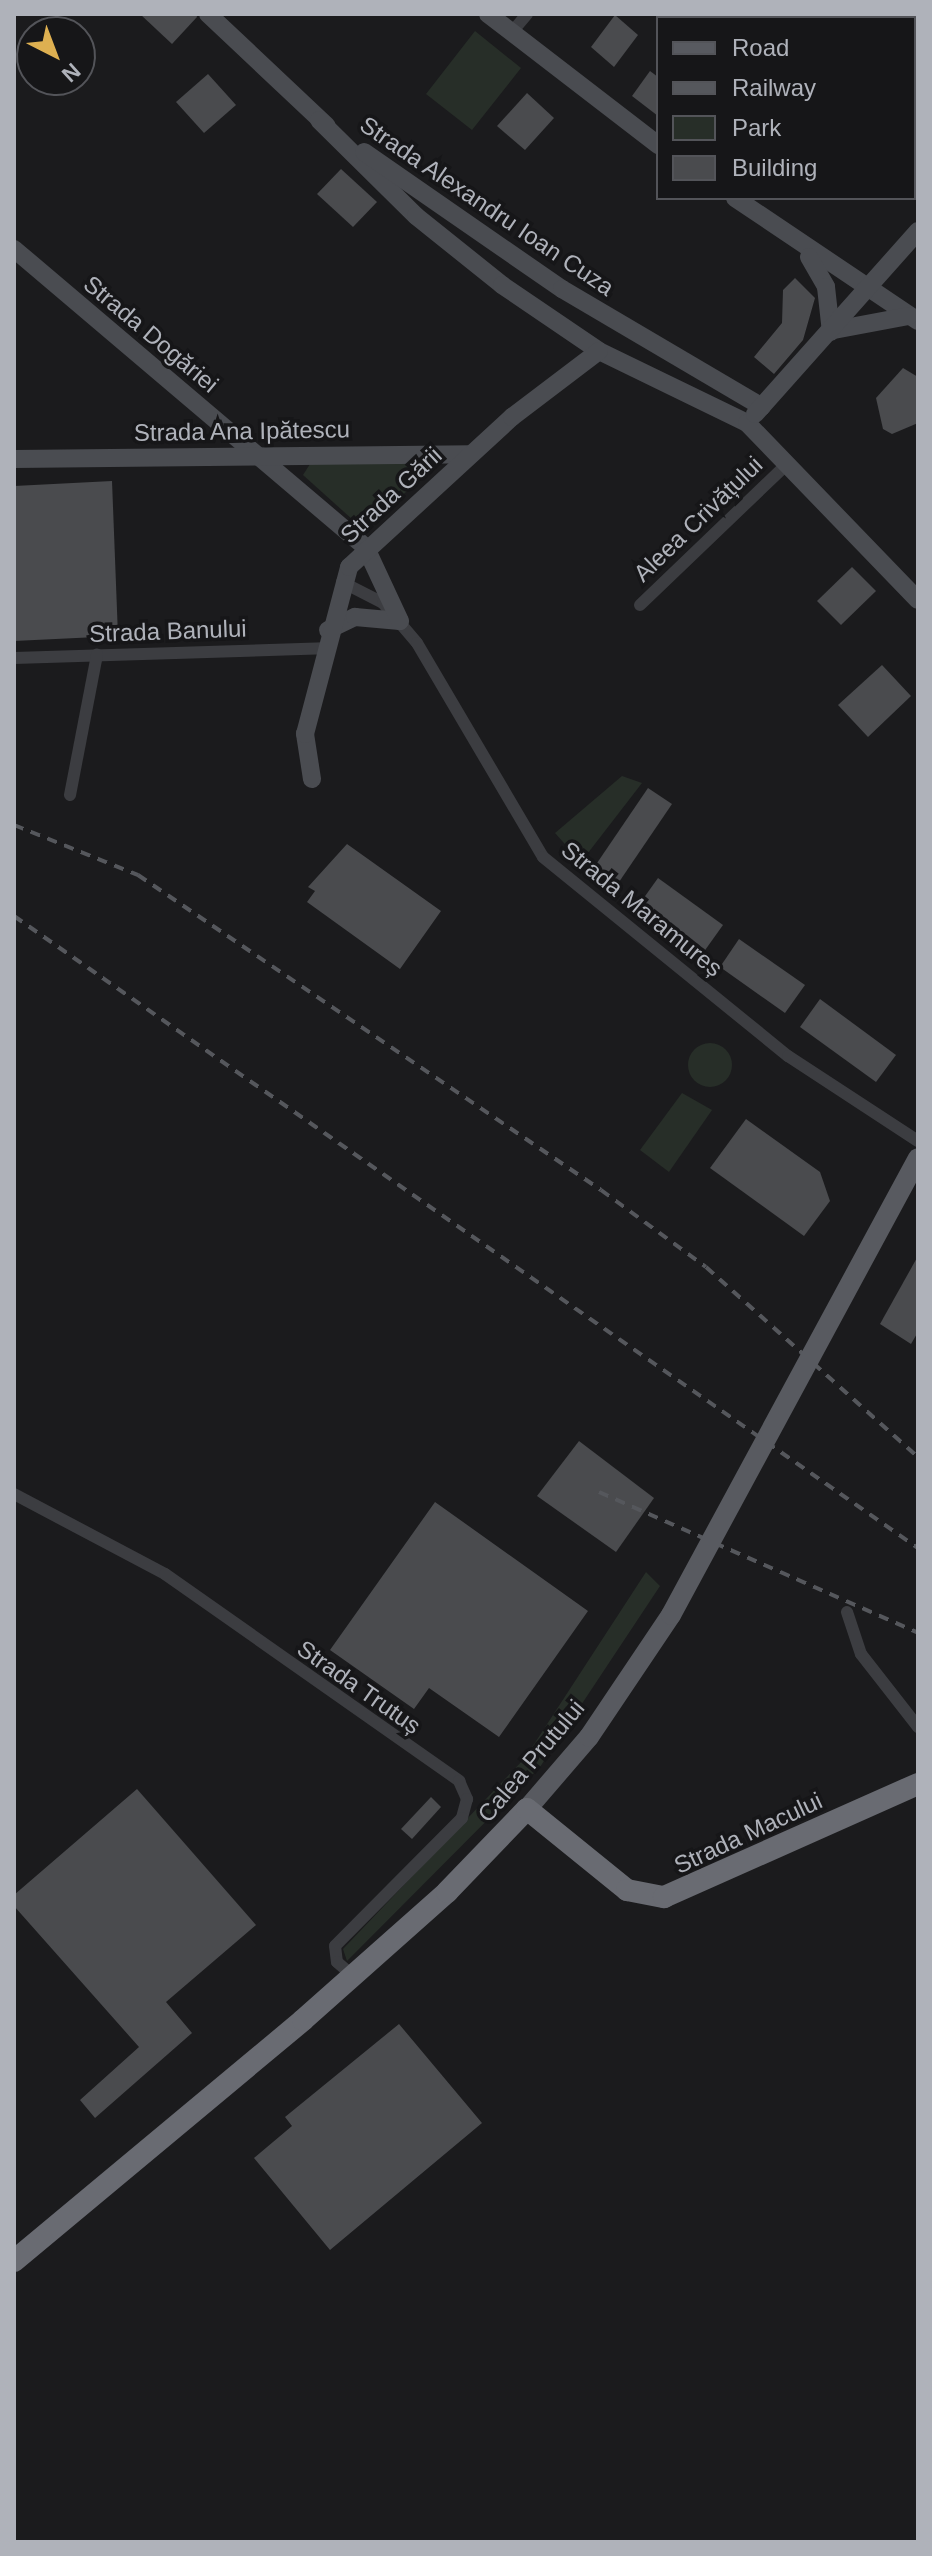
<!DOCTYPE html>
<meta charset="utf-8">
<style>
body{margin:0}
#map{position:relative;width:932px;height:2556px;overflow:hidden;background:#1b1b1d;font-family:Arial,sans-serif}
div>[style]{position:absolute}
[style*='--x']{left:calc(var(--x)*1px);top:calc(var(--y)*1px);width:calc(var(--w)*1px);rotate:calc(var(--a)*1deg)}
.green>*{inset:0;background:#272e28}
.round{border-radius:50%}
.building>*{inset:0;background:#4a4b4e}
.street>*{height:12px;margin:-6px;padding:0 6px;transform-origin:6px;border-radius:6px;background:#3c3d41}
.secondary>*{height:18px;margin:-9px;padding:0 9px;transform-origin:9px;border-radius:9px;background:#4a4c51}
.primary>*{height:20px;margin:-10px;padding:0 10px;transform-origin:10px;border-radius:10px;background:#585a60}
.highway>*{height:22px;margin:-11px;padding:0 11px;transform-origin:11px;border-radius:11px;background:#696b72}
.rail>*{height:4px;margin-top:-2px;transform-origin:0;background:repeating-linear-gradient(90deg,#55575c 0 10px,transparent 0 18px)}
.primary-bridge>*{height:20px;margin:-10px;padding:0 10px;transform-origin:10px;border-radius:10px;background:#585a60}
span{translate:-50% -50%;white-space:nowrap;text-align:center;line-height:1.15;-webkit-text-stroke:7px #161618;paint-order:stroke}
.street-label{font-size:24px;color:#afb2ba}
.frame{position:absolute;inset:0;border:16px solid #afb2ba;pointer-events:none}
.legend{position:absolute;left:656px;top:16px;width:260px;height:184px;box-sizing:border-box;background:#161618;border:2px solid #535459;margin:0;padding:10px 14px;list-style:none;font-size:24px;color:#afb2ba}
.legend li{display:flex;align-items:center;gap:16px;height:40px}
.legend b{width:40px;border:2px solid #535459}
.north{position:absolute;left:16px;top:16px;width:80px;height:80px;box-sizing:border-box;background:#161618;border:2px solid #535459;border-radius:50%;rotate:138deg;font-size:22px;font-weight:700;line-height:32px;text-align:center;color:#afb2ba}
.north::after{content:'';display:block;margin:auto;width:28px;height:36px;background:#deb051;clip-path:polygon(50% 0,100% 100%,50% 72%,0 100%)}
</style>
<div id="map">
<div class="green">
<i style="clip-path:polygon(475px 31px,521px 68px,472px 130px,426px 94px)"></i>
<i style="clip-path:polygon(310px 464px,432px 464px,435px 467px,363px 529px,303px 475px)"></i>
<i style="clip-path:polygon(622px 776px,642px 783px,581px 862px,555px 833px)"></i>
<i class="round" style="left:688px;top:1043px;width:44px;height:44px"></i>
<i style="clip-path:polygon(682px 1093px,712px 1110px,669px 1172px,640px 1150px)"></i>
<i style="clip-path:polygon(646px 1572px,660px 1586px,540px 1767px,347px 1961px,343px 1949px,525px 1758px)"></i>
</div>
<div class="building">
<i style="clip-path:polygon(140px 14px,196px 14px,197px 17px,172px 44px)"></i>
<i style="clip-path:polygon(615px 15px,638px 35px,614px 67px,591px 47px)"></i>
<i style="clip-path:polygon(650px 71px,658px 77px,658px 116px,632px 96px)"></i>
<i style="clip-path:polygon(208px 74px,236px 105px,204px 133px,176px 102px)"></i>
<i style="clip-path:polygon(527px 93px,554px 118px,525px 150px,497px 126px)"></i>
<i style="clip-path:polygon(341px 169px,377px 202px,353px 227px,317px 194px)"></i>
<i style="clip-path:polygon(795px 278px,815px 298px,803px 340px,774px 374px,754px 357px,782px 323px,783px 290px)"></i>
<i style="clip-path:polygon(903px 368px,918px 377px,918px 423px,892px 434px,883px 429px,876px 398px)"></i>
<i style="clip-path:polygon(112px 481px,118px 636px,14px 641px,14px 486px)"></i>
<i style="clip-path:polygon(852px 567px,876px 591px,841px 625px,817px 601px)"></i>
<i style="clip-path:polygon(882px 665px,911px 696px,868px 737px,838px 705px)"></i>
<i style="clip-path:polygon(648px 788px,672px 804px,619px 882px,595px 866px)"></i>
<i style="clip-path:polygon(347px 844px,441px 911px,400px 969px,307px 902px,315px 891px,308px 887px)"></i>
<i style="clip-path:polygon(658px 878px,723px 925px,703px 953px,638px 906px)"></i>
<i style="clip-path:polygon(739px 939px,805px 985px,785px 1013px,720px 967px)"></i>
<i style="clip-path:polygon(820px 999px,896px 1055px,876px 1082px,800px 1027px)"></i>
<i style="clip-path:polygon(746px 1119px,820px 1172px,830px 1201px,804px 1236px,710px 1168px)"></i>
<i style="clip-path:polygon(918px 1256px,918px 1332px,911px 1344px,880px 1324px)"></i>
<i style="clip-path:polygon(579px 1441px,654px 1498px,616px 1552px,537px 1496px)"></i>
<i style="clip-path:polygon(435px 1502px,588px 1611px,499px 1737px,429px 1688px,414px 1709px,330px 1650px)"></i>
<i style="clip-path:polygon(137px 1789px,256px 1925px,166px 2002px,192px 2033px,95px 2118px,80px 2100px,139px 2047px,14px 1906px,14px 1895px)"></i>
<i style="clip-path:polygon(431px 1797px,441px 1807px,412px 1839px,401px 1829px)"></i>
<i style="clip-path:polygon(399px 2024px,482px 2123px,330px 2250px,254px 2158px,292px 2126px,285px 2117px)"></i>
</div>
<div class="street">
<i style="--x:512;--y:32;--w:23;--a:-50"></i>
<i style="--x:342;--y:582;--w:46;--a:27.1"></i>
<i style="--x:383;--y:603;--w:52;--a:49.6"></i>
<i style="--x:417;--y:643;--w:248;--a:59.5"></i>
<i style="--x:543;--y:857;--w:316;--a:39.1"></i>
<i style="--x:788;--y:1056;--w:155;--a:33.2"></i>
<i style="--x:640;--y:605;--w:204;--a:-43.8"></i>
<i style="--x:14;--y:658;--w:310;--a:-1.8"></i>
<i style="--x:70;--y:795;--w:143;--a:-79.1"></i>
<i style="--x:14;--y:1494;--w:171;--a:27.9"></i>
<i style="--x:165;--y:1574;--w:360;--a:35.1"></i>
<i style="--x:459;--y:1781;--w:20;--a:66"></i>
<i style="--x:467;--y:1799;--w:20;--a:105"></i>
<i style="--x:462;--y:1818;--w:180;--a:134.8"></i>
<i style="--x:335;--y:1946;--w:16;--a:83"></i>
<i style="--x:337;--y:1962;--w:21;--a:41"></i>
<i style="--x:847;--y:1612;--w:44;--a:71.6"></i>
<i style="--x:861;--y:1654;--w:93;--a:52"></i>
</div>
<div class="secondary">
<i style="--x:208;--y:14;--w:163;--a:43.3"></i>
<i style="--x:488;--y:14;--w:215;--a:37.6"></i>
<i style="--x:861;--y:18;--w:4;--a:-63"></i>
<i style="--x:319;--y:120;--w:136;--a:44.7"></i>
<i style="--x:416;--y:216;--w:110;--a:38.7"></i>
<i style="--x:502;--y:285;--w:117;--a:34.2"></i>
<i style="--x:599;--y:351;--w:165;--a:25.9"></i>
<i style="--x:747;--y:423;--w:246;--a:46"></i>
<i style="--x:364;--y:152;--w:241;--a:34.7"></i>
<i style="--x:562;--y:289;--w:232;--a:30.5"></i>
<i style="--x:735;--y:198;--w:220;--a:33.9"></i>
<i style="--x:14;--y:249;--w:462;--a:40.3"></i>
<i style="--x:809;--y:257;--w:34;--a:60"></i>
<i style="--x:826;--y:287;--w:45;--a:83.7"></i>
<i style="--x:834;--y:330;--w:76;--a:-10.6"></i>
<i style="--x:755;--y:414;--w:245;--a:-48.3"></i>
<i style="--x:14;--y:459;--w:457;--a:-0.6"></i>
<i style="--x:328;--y:630;--w:30;--a:-26"></i>
<i style="--x:355;--y:617;--w:45;--a:5.1"></i>
<i style="--x:400;--y:621;--w:81;--a:-115"></i>
<i style="--x:312;--y:779;--w:46;--a:-98.8"></i>
<i style="--x:305;--y:734;--w:173;--a:-75.2"></i>
<i style="--x:349;--y:567;--w:222;--a:-42.6"></i>
<i style="--x:512;--y:417;--w:109;--a:-37.2"></i>
</div>
<div class="primary">
<i style="--x:527;--y:1809;--w:95;--a:-49.3"></i>
<i style="--x:589;--y:1737;--w:147;--a:-56.1"></i>
</div>
<div class="highway">
<i style="--x:14;--y:2261;--w:376;--a:-39.8"></i>
<i style="--x:303;--y:2020;--w:193;--a:-41.6"></i>
<i style="--x:447;--y:1892;--w:115;--a:-46.1"></i>
<i style="--x:527;--y:1809;--w:129;--a:39"></i>
<i style="--x:627;--y:1890;--w:38;--a:11"></i>
<i style="--x:664;--y:1897;--w:278;--a:-24"></i>
</div>
<div class="rail">
<i style="--x:14;--y:825;--w:134;--a:22"></i>
<i style="--x:138;--y:875;--w:560;--a:34.23"></i>
<i style="--x:601;--y:1190;--w:130;--a:36.3"></i>
<i style="--x:706;--y:1267;--w:285;--a:41.9"></i>
<i style="--x:14;--y:916;--w:1103;--a:34.96"></i>
<i style="--x:599;--y:1492;--w:349;--a:23.8"></i>
</div>
<div class="primary-bridge">
<i style="--x:671;--y:1615;--w:519;--a:-61.61"></i>
</div>
<div class="street-label">
<span style="left:487px;top:206px;rotate:34deg">Strada Alexandru Ioan Cuza</span>
<span style="left:151px;top:334px;rotate:40deg">Strada Dogăriei</span>
<span style="left:242px;top:431px;rotate:-1deg">Strada Ana Ipătescu</span>
<span style="left:391px;top:495px;rotate:-43deg">Strada Gării</span>
<span style="left:698px;top:519px;rotate:-44deg">Aleea Crivățului</span>
<span style="left:168px;top:631px;rotate:-2deg">Strada Banului</span>
<span style="left:642px;top:909px;rotate:39deg">Strada Maramureș</span>
<span style="left:359px;top:1687px;rotate:35deg">Strada Trutuș</span>
<span style="left:531px;top:1761px;rotate:-50deg">Calea Prutului</span>
<span style="left:748px;top:1833px;rotate:-25deg">Strada Macului</span>
</div>
<div class="frame"></div>
<ul class="legend">
<li><b style="height:10px;background:#585a60"></b>Road</li>
<li><b style="height:10px;background:#55575c"></b>Railway</li>
<li><b style="height:22px;background:#272e28"></b>Park</li>
<li><b style="height:22px;background:#4a4b4e"></b>Building</li>
</ul>
<div class="north">N</div>
</div>
